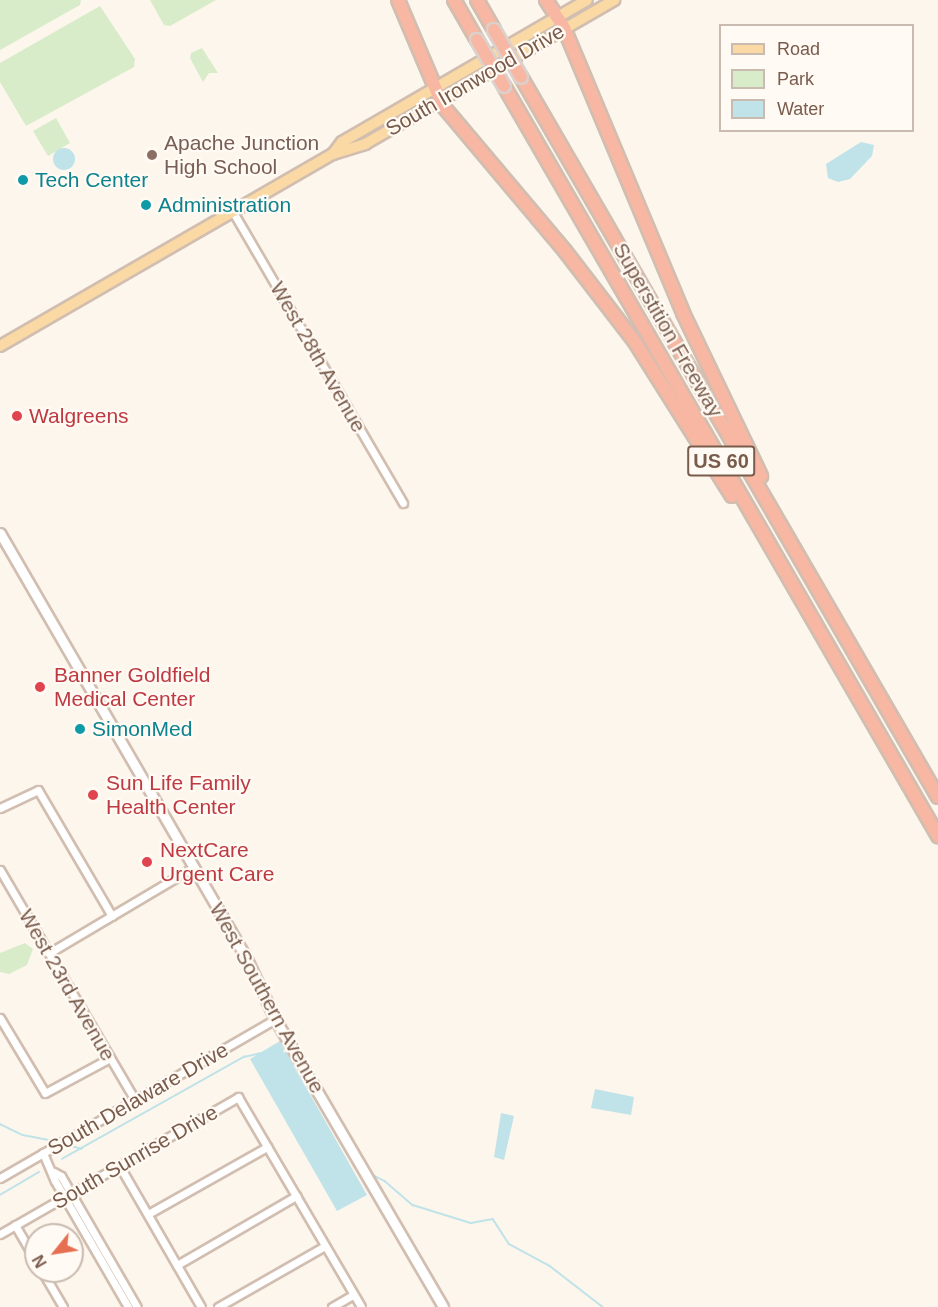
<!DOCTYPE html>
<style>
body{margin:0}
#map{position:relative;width:938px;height:1307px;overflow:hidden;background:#fdf6ec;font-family:Helvetica,sans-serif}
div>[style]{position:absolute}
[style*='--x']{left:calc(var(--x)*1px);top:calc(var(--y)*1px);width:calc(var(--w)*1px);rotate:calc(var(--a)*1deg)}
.green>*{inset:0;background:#d8ecc9}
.water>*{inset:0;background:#bfe3e8}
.round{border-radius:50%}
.stream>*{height:1.5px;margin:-0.75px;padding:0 0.75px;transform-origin:0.75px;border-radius:0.75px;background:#bfe3e8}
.roads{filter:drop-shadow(2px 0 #d1beb0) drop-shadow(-2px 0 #d1beb0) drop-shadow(0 2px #d1beb0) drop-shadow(0 -2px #d1beb0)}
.street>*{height:7px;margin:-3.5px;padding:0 3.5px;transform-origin:3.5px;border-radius:3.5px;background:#fff}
.secondary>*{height:9px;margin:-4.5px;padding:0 4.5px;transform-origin:4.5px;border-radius:4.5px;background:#fff}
.primary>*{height:10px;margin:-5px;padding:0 5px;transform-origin:5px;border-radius:5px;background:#fbd9a5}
.highway>*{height:12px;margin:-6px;padding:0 6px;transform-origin:6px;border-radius:6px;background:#f7b7a3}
.bridges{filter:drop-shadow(2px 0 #dad1cd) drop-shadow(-2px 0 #dad1cd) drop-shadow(0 2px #dad1cd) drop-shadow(0 -2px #dad1cd)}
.highway-bridge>*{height:12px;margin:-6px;padding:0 6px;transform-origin:6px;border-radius:6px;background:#f7b7a3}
.dots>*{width:16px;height:16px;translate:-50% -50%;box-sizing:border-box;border:3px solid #fffaf3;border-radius:50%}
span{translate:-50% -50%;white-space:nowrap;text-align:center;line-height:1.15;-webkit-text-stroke:4.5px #fffaf3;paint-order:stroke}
.shield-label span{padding:2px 4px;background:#fffaf3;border:2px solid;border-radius:4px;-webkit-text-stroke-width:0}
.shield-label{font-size:20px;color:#7a5c4d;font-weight:700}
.street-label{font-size:21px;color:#7a5c4d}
.education-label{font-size:21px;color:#785e54}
.left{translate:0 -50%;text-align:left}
.culture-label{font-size:21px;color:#0d838f}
.health-label{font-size:21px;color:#be3a42}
.legend{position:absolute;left:719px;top:24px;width:195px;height:108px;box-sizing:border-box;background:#fffaf3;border:2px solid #cabbb1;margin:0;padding:8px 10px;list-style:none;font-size:18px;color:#7a5c4d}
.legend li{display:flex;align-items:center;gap:12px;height:30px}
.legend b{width:30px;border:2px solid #cabbb1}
.north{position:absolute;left:24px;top:1223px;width:60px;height:60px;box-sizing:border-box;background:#fffaf3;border:2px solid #cabbb1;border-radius:50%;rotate:240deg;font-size:16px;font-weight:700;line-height:24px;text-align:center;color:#7a5c4d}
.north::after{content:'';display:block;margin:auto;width:21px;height:27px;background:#e76f51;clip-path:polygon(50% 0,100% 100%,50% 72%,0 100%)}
</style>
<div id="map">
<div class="green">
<i style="clip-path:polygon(0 0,81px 0,80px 5px,0 50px)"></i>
<i style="clip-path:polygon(150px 0,216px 0,170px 26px,164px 25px)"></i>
<i style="clip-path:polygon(100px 6px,135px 59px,134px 67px,26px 126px,0 82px,0 63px)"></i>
<i style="clip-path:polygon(202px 48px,218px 73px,209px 73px,203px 82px,190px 58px,191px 53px)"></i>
<i style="clip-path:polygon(56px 118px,70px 143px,48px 156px,33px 131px)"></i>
<i style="clip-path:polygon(25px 943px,33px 949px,27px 965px,9px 974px,0 972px,0 953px)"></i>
</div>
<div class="water">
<i style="clip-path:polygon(861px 142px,874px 145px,872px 156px,850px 179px,838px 182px,828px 178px,826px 164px)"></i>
<i class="round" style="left:53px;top:148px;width:22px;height:22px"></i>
<i style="clip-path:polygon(280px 1041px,367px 1195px,337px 1211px,250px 1059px)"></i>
<i style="clip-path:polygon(595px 1089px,634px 1097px,631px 1115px,591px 1108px)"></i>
<i style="clip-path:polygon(501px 1113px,514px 1116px,504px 1160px,494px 1157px)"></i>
</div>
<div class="stream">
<i style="--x:0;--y:1124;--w:25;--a:26"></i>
<i style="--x:23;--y:1135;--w:26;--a:11"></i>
<i style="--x:72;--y:1146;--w:10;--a:17"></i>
<i style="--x:62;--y:1159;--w:209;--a:-29.3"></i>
<i style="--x:244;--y:1057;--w:17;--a:-13"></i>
<i style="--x:369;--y:1173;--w:18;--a:27"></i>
<i style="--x:385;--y:1181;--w:37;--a:41"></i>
<i style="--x:413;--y:1205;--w:61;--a:17.2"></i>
<i style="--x:471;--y:1223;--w:22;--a:-10"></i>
<i style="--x:493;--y:1219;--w:30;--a:57"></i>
<i style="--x:509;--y:1244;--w:47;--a:28.2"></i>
<i style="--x:550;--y:1266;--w:67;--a:37.7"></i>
<i style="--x:0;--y:1195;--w:45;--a:-30.5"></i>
</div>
<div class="roads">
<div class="street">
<i style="--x:233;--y:212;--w:337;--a:59.7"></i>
<i style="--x:0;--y:808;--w:42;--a:-25.3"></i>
<i style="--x:38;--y:790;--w:146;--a:59.6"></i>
<i style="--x:0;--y:870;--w:267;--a:59.6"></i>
<i style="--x:49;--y:953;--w:169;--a:-30.7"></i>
<i style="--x:0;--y:1018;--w:87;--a:59"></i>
<i style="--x:45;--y:1093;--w:74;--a:-28.3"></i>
<i style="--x:43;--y:1153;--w:30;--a:67"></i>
<i style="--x:55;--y:1181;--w:146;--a:59.9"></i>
<i style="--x:119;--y:1165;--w:164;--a:60"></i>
<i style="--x:54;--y:1172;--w:8;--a:30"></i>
<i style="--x:61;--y:1176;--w:151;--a:59.9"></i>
<i style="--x:0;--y:1178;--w:318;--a:-30"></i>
<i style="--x:148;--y:1214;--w:137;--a:-29.4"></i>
<i style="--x:15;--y:1225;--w:42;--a:59.7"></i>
<i style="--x:0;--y:1234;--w:275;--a:-29.9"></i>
<i style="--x:238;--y:1097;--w:243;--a:59.6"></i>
<i style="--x:177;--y:1265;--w:138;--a:-30.1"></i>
<i style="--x:42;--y:1271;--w:42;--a:59.7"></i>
<i style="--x:218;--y:1307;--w:123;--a:-29.7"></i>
<i style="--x:332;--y:1307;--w:24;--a:-30"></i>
</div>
<div class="secondary">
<i style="--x:0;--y:533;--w:488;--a:59.9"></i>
<i style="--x:245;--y:955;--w:71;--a:64.9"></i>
<i style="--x:275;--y:1019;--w:333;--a:59.7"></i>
</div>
<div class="primary">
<i style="--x:333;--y:154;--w:15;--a:-53"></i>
<i style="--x:342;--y:142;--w:283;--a:-30.1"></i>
<i style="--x:0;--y:346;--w:384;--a:-30"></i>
<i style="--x:333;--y:154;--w:34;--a:-17"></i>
<i style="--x:365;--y:144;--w:288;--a:-30"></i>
</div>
<div class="highway">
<i style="--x:398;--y:0;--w:115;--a:67"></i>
<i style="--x:443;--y:106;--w:189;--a:49.9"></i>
<i style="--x:565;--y:251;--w:115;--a:52.4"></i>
<i style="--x:635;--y:342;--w:182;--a:57.8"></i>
<i style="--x:454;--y:0;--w:46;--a:60.1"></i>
<i style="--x:477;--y:0;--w:34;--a:60"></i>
<i style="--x:546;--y:0;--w:33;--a:57"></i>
<i style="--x:564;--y:28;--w:309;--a:67.3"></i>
<i style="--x:683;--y:313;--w:181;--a:64.4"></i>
<i style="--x:521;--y:77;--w:832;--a:59.92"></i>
<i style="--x:504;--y:86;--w:867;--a:59.94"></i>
</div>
</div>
<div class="bridges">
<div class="highway-bridge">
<i style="--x:494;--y:30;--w:54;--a:60.1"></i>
<i style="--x:477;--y:40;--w:53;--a:59.6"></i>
</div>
</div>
<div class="dots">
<i style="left:152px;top:155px;background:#8d6e63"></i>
<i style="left:23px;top:180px;background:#0f9aa8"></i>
<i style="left:146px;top:205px;background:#0f9aa8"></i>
<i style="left:17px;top:416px;background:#e0444e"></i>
<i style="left:40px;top:687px;background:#e0444e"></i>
<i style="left:80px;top:729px;background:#0f9aa8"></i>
<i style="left:93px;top:795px;background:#e0444e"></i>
<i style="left:147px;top:862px;background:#e0444e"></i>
</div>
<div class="shield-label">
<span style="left:721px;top:461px">US 60</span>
</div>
<div class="street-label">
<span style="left:475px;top:80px;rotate:-30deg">South Ironwood Drive</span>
<span style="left:668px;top:330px;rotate:60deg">Superstition Freeway</span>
<span style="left:318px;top:357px;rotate:60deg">West 28th Avenue</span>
<span style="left:67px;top:985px;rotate:60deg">West 23rd Avenue</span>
<span style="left:267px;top:998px;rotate:61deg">West Southern Avenue</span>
<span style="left:138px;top:1099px;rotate:-30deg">South Delaware Drive</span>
<span style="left:135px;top:1157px;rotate:-30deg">South Sunrise Drive</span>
</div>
<div class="education-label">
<span class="left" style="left:164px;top:155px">Apache Junction<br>High School</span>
</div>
<div class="culture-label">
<span class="left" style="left:35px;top:180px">Tech Center</span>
<span class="left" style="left:158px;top:205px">Administration</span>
<span class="left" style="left:92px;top:729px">SimonMed</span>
</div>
<div class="health-label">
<span class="left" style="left:29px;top:416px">Walgreens</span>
<span class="left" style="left:54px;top:687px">Banner Goldfield<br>Medical Center</span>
<span class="left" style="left:106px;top:795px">Sun Life Family<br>Health Center</span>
<span class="left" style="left:160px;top:862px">NextCare<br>Urgent Care</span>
</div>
<ul class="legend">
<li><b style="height:8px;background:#fbd9a5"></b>Road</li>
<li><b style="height:16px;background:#d8ecc9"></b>Park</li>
<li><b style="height:16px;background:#bfe3e8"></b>Water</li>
</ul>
<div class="north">N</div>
</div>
